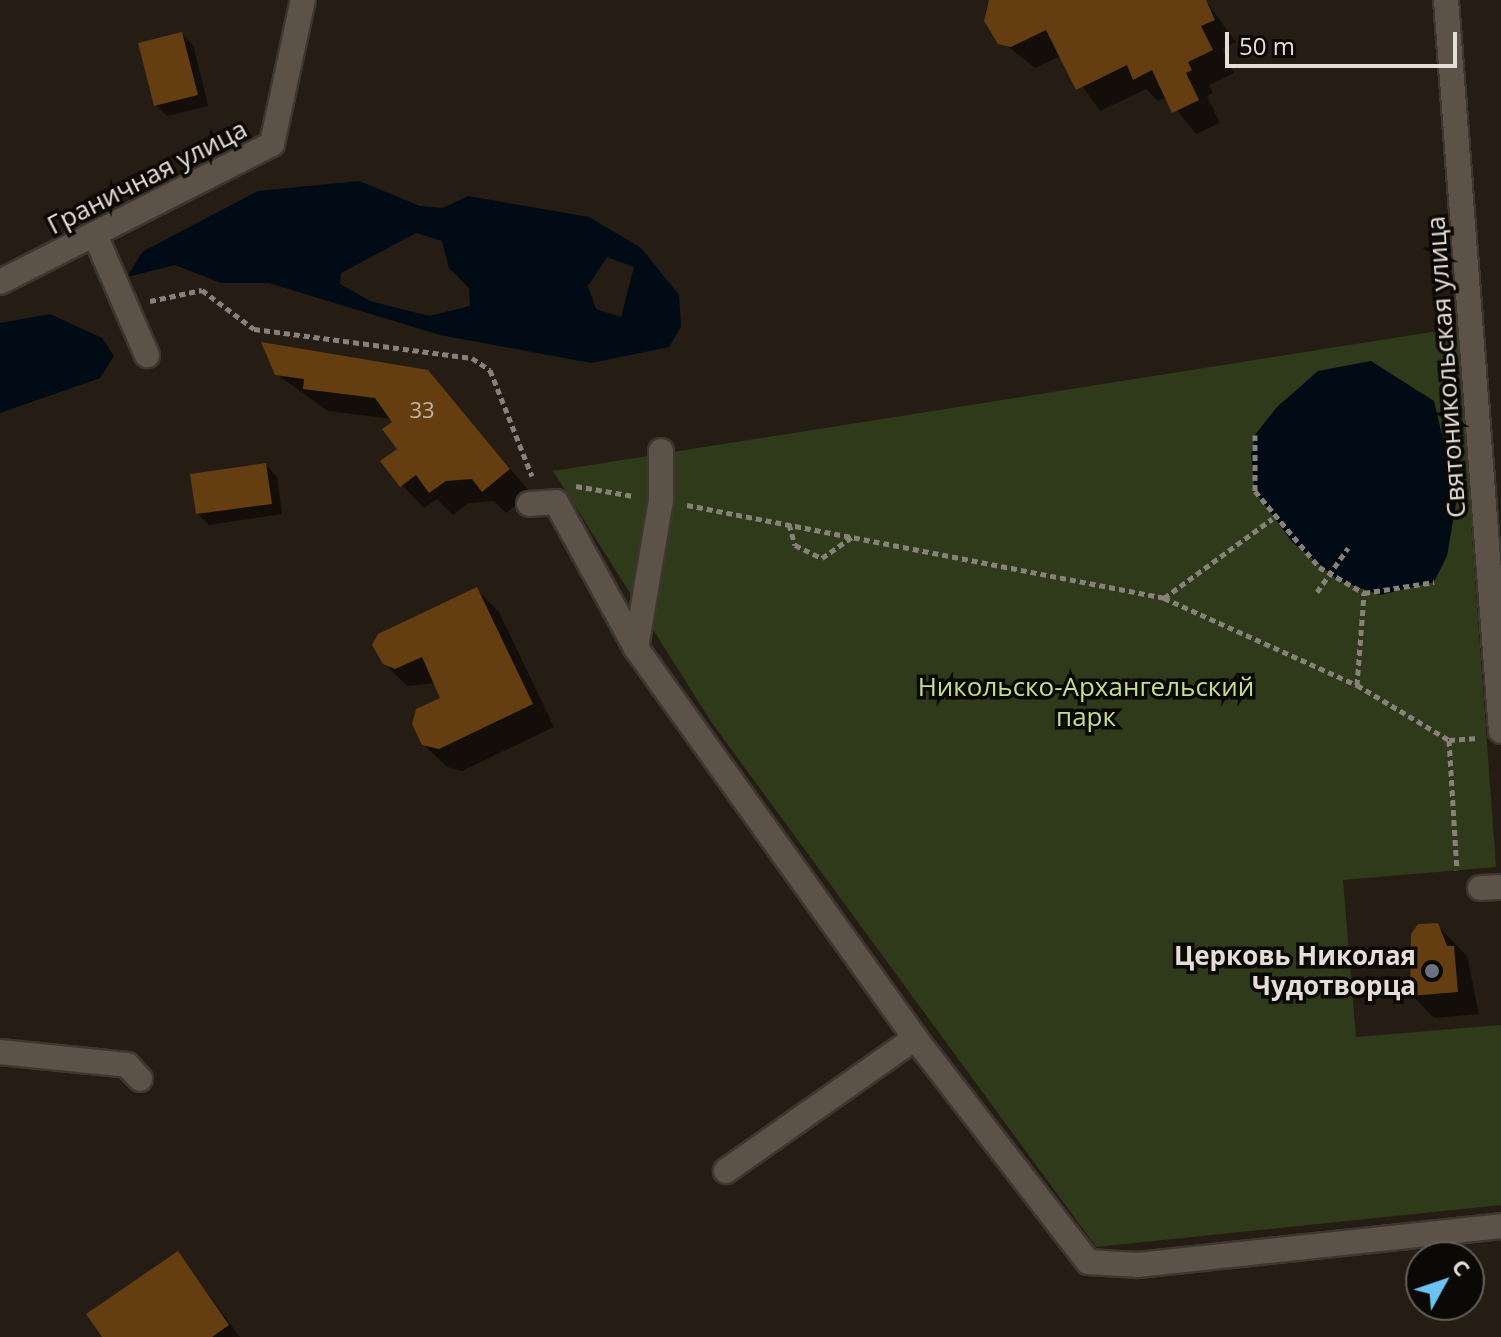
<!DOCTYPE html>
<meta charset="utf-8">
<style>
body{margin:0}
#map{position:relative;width:1501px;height:1337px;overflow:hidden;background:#251c13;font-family:"Open Sans",sans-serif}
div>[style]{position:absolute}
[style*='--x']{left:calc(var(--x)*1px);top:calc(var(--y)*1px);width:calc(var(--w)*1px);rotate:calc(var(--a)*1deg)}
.green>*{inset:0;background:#2f3a1a}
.water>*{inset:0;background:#000b15}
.shadow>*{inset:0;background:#0007}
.building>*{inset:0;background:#643d10}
.path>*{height:5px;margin-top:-2.5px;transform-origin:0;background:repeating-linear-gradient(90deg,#888179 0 6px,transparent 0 10px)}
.roads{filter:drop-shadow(2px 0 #3d3631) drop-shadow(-2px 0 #3d3631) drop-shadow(0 2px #3d3631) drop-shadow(0 -2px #3d3631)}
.minor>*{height:24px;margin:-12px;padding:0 12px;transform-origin:12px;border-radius:12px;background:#5c5248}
.dots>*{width:22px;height:22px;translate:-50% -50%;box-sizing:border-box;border:4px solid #0b0805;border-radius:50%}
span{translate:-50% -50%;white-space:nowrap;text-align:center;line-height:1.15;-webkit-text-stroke:7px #0b0805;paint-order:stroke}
.number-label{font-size:22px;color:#c4b6a6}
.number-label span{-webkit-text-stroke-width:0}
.street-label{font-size:26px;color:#e4ded8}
.park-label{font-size:26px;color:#c2de8e}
.poi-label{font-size:26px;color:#e4ded8;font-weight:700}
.right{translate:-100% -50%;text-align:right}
.north{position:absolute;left:1405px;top:1241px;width:80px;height:80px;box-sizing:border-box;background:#0b0805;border:2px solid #625e59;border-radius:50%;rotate:50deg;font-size:22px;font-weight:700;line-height:32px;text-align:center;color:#e4ded8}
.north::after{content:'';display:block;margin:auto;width:28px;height:36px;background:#6cc3f2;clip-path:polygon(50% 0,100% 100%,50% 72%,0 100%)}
.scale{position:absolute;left:1225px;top:32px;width:232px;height:36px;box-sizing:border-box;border:4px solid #e4ded8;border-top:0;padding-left:10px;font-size:24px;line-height:28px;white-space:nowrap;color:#e4ded8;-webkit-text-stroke:6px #0b0805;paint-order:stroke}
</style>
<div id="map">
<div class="green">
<i style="clip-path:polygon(1457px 328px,1496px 867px,1343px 880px,1356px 1037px,1501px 1025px,1501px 1205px,1096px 1247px,712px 723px,553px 471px)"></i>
</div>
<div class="water">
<i style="clip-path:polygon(evenodd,359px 181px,420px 206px,443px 208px,468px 196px,589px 217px,641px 248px,679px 295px,681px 327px,669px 347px,591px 363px,440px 335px,269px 283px,221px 283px,175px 265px,127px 277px,142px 252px,258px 191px,359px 181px,416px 233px,442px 241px,449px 268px,469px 288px,470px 306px,429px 316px,370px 301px,340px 284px,341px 273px,416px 233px,359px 181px,607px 257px,634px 267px,621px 317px,596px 309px,588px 286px,607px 257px)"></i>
<i style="clip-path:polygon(50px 314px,102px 338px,114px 356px,100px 378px,0 413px,0 323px)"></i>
<i style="clip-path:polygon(1371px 361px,1434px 401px,1457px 498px,1447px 556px,1434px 582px,1380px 595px,1338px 580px,1292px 542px,1255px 491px,1251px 455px,1255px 435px,1277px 407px,1318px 371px)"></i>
</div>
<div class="shadow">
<i style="clip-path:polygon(991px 0,1205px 0,1236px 42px,1222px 49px,1234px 73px,1209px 85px,1213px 93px,1207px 96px,1220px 123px,1196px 134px,1167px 97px,1158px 101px,1146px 89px,1100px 111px,1061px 56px,1035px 68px,991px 33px,985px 11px)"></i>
<i style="clip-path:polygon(182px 34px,193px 45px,208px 106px,167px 116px,156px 105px)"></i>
<i style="clip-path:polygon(427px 372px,531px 493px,506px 513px,494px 501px,469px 503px,453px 515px,437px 499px,424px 508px,402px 485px,393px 419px,328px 411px,276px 374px)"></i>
<i style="clip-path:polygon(266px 465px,277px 477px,282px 514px,209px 525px,198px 514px)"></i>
<i style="clip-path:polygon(477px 590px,499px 612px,554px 727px,462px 771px,447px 767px,423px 744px,443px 699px,436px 683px,407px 686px,384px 663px)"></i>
<i style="clip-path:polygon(1437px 925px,1467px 956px,1479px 1014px,1434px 1018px,1412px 995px,1408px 951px)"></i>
<i style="clip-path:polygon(178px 1253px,240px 1337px,105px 1337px)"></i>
</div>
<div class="building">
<i style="clip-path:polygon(989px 0,1206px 0,1215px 20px,1201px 26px,1213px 50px,1188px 62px,1192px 70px,1186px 73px,1199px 100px,1172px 113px,1152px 70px,1133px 80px,1127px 65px,1076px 90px,1046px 30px,1011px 47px,998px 44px,984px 21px)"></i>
<i style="clip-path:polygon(182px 32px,198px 95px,154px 106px,138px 43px)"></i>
<i style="clip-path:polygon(261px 342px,428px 370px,510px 469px,482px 492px,472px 479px,446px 481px,429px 493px,416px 475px,400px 487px,380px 461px,397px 449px,382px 429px,392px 422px,375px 398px,303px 389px,304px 379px,275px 375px)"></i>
<i style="clip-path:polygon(266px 463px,272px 504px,196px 514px,190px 474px)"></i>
<i style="clip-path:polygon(477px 587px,533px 704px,439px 749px,422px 745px,412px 724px,416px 709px,440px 698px,422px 657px,395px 669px,383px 664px,372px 645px,378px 634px)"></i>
<i style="clip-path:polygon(1438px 923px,1447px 946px,1454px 946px,1458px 992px,1410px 996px,1411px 934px,1418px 924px)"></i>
<i style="clip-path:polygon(178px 1251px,229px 1325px,212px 1337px,102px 1337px,86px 1314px)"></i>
</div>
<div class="path">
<i style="--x:150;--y:301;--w:53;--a:-11.9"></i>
<i style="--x:202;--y:290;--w:65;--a:36.9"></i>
<i style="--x:254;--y:329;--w:220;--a:7.6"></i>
<i style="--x:472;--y:358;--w:22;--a:34"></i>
<i style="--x:490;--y:370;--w:114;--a:68.4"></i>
<i style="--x:1255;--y:435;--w:56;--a:90"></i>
<i style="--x:1255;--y:491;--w:99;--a:49.9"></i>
<i style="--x:1319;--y:567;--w:52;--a:30"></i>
<i style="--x:1364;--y:593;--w:71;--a:-8.9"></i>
<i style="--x:576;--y:486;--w:58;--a:10"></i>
<i style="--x:687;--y:505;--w:486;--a:11"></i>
<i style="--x:1164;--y:598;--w:212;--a:24.3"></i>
<i style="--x:1357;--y:685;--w:107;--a:30.9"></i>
<i style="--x:1449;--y:740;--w:29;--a:-4"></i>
<i style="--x:789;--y:524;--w:22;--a:74"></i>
<i style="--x:795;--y:545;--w:30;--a:26"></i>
<i style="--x:822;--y:558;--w:39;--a:-35"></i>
<i style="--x:1317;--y:592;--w:54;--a:-54.8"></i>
<i style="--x:1164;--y:598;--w:134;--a:-36.2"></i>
<i style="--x:1357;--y:685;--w:92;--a:-85.6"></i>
<i style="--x:1449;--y:740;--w:130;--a:86.5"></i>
</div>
<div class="roads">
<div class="minor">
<i style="--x:1446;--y:0;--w:733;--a:85.7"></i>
<i style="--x:95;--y:235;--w:131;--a:66.6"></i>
<i style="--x:0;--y:282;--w:305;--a:-26.9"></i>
<i style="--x:272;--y:144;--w:147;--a:-77.9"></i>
<i style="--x:529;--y:504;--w:27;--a:-4"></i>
<i style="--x:556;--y:502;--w:166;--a:61.3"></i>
<i style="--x:636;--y:648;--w:480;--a:54.4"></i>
<i style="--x:915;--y:1038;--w:283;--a:52.3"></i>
<i style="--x:1088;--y:1262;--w:50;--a:3.4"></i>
<i style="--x:1138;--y:1265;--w:365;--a:-6.1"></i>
<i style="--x:636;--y:648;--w:150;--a:-80.4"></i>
<i style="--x:661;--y:500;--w:49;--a:-90"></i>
<i style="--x:1480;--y:888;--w:21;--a:-3"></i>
<i style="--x:0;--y:1052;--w:128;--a:5.8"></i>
<i style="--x:127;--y:1065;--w:19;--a:47"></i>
<i style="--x:726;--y:1171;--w:231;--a:-35.1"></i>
</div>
</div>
<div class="dots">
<i style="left:1432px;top:971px;background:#6b7280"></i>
</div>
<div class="number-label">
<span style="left:422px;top:410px">33</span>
</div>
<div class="street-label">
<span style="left:147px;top:177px;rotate:-27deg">Граничная улица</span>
<span style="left:1446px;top:367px;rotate:-94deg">Святоникольская улица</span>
</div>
<div class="park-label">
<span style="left:1086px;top:702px">Никольско-Архангельский<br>парк</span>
</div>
<div class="poi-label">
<span class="right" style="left:1416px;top:971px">Церковь Николая<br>Чудотворца</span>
</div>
<div class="north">С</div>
<div class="scale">50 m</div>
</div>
